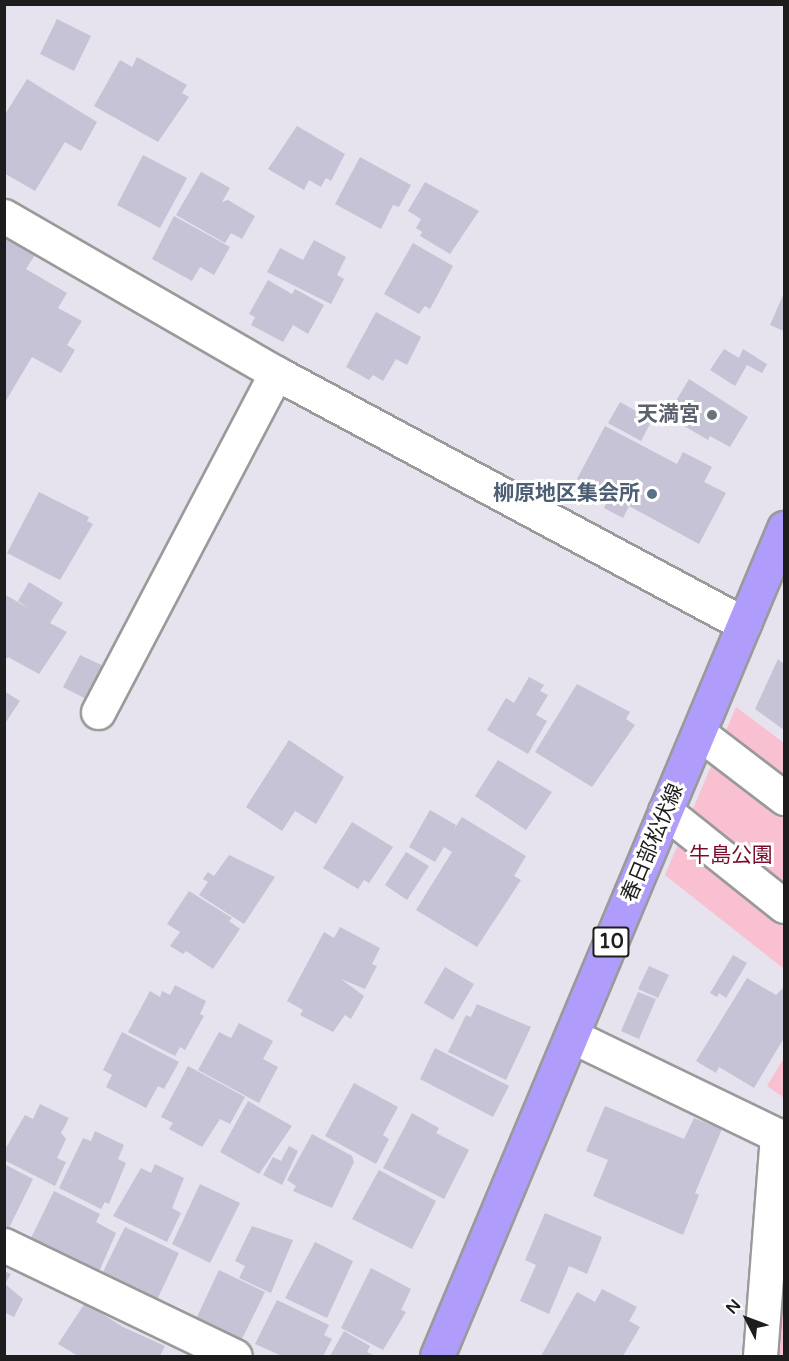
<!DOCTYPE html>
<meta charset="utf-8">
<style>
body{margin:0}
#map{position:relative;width:789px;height:1361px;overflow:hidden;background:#e6e3ee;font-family:"Varela Round","Noto Sans JP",sans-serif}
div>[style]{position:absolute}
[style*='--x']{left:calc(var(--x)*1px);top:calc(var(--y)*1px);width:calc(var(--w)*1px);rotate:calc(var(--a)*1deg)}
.park>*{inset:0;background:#f8c0d0}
.building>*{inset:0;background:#c5c3d5}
.roads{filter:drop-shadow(2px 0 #9a9a9a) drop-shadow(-2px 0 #9a9a9a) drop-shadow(0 2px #9a9a9a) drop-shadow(0 -2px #9a9a9a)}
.minor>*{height:33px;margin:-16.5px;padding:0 16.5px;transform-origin:16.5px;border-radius:16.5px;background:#fff}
.major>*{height:33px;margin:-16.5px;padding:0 16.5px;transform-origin:16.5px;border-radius:16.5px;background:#b09cfa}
.dots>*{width:16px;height:16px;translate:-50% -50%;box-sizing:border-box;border:3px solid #fff;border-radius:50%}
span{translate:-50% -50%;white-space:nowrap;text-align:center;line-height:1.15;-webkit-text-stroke:6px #fff;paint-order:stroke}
.shield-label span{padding:2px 4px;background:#fff;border:2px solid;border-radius:4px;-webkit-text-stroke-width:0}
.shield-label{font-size:20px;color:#1d1d1d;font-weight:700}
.worship-label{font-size:21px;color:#5b616d;font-weight:700}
.right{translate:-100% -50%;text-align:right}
.service-label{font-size:21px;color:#4e5e75;font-weight:700}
.street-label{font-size:21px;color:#1d1d1d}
.park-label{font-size:21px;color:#790d2b}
.frame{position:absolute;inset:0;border:6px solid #1d1d1d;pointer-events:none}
.north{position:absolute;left:717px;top:1289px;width:60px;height:60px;-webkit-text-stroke:4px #fff;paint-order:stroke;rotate:312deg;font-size:16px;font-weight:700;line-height:24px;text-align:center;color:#1d1d1d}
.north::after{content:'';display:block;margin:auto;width:21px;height:27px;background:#1d1d1d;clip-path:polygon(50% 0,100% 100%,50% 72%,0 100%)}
</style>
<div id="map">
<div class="park">
<i style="clip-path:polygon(736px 707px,784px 743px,784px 969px,665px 875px)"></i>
<i style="clip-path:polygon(784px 1058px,784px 1098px,767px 1086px)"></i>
<i style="clip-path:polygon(784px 1219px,784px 1356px,774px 1356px)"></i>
</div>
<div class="building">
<i style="clip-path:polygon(57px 19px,91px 36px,74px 71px,40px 54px)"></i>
<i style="clip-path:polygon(137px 57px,187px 85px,182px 93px,189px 97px,158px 142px,94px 106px,120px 60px,132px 67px)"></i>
<i style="clip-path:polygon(27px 79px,97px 122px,81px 151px,65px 142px,35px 191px,4px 173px,4px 116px)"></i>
<i style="clip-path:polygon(297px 126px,345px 154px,331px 181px,326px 178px,321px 187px,309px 180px,304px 190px,268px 169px)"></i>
<i style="clip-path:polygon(143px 155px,187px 178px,160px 228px,117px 205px)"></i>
<i style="clip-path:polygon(360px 157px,411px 185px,399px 207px,393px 205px,381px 229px,335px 204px)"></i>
<i style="clip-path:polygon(201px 172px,230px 188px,222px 202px,228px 200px,255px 216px,242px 239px,231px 233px,225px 243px,176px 215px)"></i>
<i style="clip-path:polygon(425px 182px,479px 211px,450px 254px,420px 236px,422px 232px,416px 228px,421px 219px,408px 211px)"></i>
<i style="clip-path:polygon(174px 216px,230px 247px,214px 275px,200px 267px,192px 281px,152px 259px)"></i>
<i style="clip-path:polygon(4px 234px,37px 252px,26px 269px,67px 293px,58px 308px,82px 321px,67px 345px,75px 350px,61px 373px,32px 357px,4px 404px)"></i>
<i style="clip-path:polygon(314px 240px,346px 257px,337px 275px,344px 279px,331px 304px,267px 272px,280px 248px,303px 260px)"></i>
<i style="clip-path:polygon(413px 243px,453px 266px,430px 309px,425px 306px,419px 314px,384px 294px)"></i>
<i style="clip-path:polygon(268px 280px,292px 294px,295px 289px,324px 305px,308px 334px,293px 325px,283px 342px,251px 325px,255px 317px,249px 314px)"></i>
<i style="clip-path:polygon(784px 293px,784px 331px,770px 325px)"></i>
<i style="clip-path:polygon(376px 312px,421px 337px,407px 365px,396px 359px,383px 381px,373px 375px,369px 380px,346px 367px)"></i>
<i style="clip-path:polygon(724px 349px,739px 358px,743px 349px,767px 364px,762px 373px,747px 365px,735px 386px,710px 370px)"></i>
<i style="clip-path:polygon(689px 379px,748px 417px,730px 447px,710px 436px,708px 440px,667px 416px)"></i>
<i style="clip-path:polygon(620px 402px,652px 420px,641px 441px,608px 423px)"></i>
<i style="clip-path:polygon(605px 426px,677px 464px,683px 452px,712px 467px,704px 482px,726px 493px,699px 544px,629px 506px,623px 518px,604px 508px,610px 496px,577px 479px)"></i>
<i style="clip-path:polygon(39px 492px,89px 517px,87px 521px,93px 524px,60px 580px,7px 553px)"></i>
<i style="clip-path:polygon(29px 582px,63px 603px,50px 623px,67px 632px,39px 674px,8px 657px,4px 661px,4px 594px,30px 609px,18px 601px)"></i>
<i style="clip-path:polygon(80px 655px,106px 667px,88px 700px,63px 687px)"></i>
<i style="clip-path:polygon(778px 659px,784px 664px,784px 730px,755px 709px)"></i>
<i style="clip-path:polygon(529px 677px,544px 685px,540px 691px,548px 695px,536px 715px,547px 721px,528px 754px,487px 730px,506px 698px,514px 703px)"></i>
<i style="clip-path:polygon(577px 684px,630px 712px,626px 719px,635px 725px,592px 787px,535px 752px)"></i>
<i style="clip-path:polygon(4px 691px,20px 701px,4px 725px)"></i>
<i style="clip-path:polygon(289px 740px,344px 777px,316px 824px,295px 811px,282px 831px,246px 807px)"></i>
<i style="clip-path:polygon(498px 760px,552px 792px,526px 830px,475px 796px)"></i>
<i style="clip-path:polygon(430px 810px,456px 825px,453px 831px,462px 817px,526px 856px,514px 876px,521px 880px,477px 947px,416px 910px,452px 852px,444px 847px,435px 862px,409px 847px)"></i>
<i style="clip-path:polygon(352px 822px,393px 847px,369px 883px,364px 880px,358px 889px,323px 868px)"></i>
<i style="clip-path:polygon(406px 852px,429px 866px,407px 900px,385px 885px)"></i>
<i style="clip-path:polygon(229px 855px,275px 877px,244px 924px,199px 895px,208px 882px,203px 879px,208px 872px,214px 876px)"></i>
<i style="clip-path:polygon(189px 891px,232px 918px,229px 921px,240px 929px,213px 969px,186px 951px,183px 954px,170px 946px,180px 932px,167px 924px)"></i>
<i style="clip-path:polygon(340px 927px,380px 948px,372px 964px,377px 966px,365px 989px,341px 979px,364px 996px,351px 1019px,345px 1015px,333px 1032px,300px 1015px,303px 1010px,287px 1001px,324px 932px,334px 938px)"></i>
<i style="clip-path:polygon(733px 955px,747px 963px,726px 998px,719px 993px,717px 997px,710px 993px)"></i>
<i style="clip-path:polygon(649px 966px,669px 975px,658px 998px,638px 989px)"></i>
<i style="clip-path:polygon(445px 967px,474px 984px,453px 1020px,424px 1003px)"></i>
<i style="clip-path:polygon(747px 978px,776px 995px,784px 987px,784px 1038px,754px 1088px,719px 1067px,716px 1073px,696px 1061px)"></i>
<i style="clip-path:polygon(175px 985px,206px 1001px,200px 1014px,204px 1016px,185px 1050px,180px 1047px,175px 1056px,128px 1032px,150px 991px,160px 997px,162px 991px,170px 995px)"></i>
<i style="clip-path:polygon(638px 992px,656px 999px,639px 1039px,621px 1031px)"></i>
<i style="clip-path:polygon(477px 1004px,531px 1027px,506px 1080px,448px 1052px,466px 1015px,471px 1017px)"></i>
<i style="clip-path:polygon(239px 1023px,273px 1041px,263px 1059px,278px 1067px,259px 1103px,198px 1070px,219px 1032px,231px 1038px)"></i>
<i style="clip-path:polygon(122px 1032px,179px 1062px,164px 1089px,158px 1086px,146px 1108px,106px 1087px,112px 1075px,103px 1070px)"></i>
<i style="clip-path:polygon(435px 1048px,509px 1086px,493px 1117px,420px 1079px)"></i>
<i style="clip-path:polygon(188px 1066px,245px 1097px,230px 1124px,220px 1119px,202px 1147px,169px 1129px,173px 1123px,161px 1117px)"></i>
<i style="clip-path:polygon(354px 1083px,398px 1107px,383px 1135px,389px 1139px,376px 1164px,325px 1136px)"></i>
<i style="clip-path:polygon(248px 1101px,292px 1126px,259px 1174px,220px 1152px)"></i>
<i style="clip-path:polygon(40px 1104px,69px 1118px,61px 1133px,66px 1139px,57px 1158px,66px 1162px,55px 1186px,4px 1160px,4px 1151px,25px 1115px,33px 1119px)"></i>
<i style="clip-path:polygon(605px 1106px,684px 1139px,694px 1118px,722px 1129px,695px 1193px,699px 1195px,683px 1235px,593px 1196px,608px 1160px,586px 1151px)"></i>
<i style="clip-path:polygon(412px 1113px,439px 1128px,436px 1133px,469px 1150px,444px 1199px,383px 1168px)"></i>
<i style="clip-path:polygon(95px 1131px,124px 1145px,118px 1159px,126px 1163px,109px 1204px,105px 1202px,101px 1209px,59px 1188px,83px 1138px,91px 1141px)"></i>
<i style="clip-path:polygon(312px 1134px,352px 1156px,354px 1162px,332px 1208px,293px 1191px,296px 1186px,287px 1180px)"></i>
<i style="clip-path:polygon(289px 1146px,298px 1151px,282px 1185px,263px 1175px,273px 1157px,281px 1161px)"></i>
<i style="clip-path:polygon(4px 1164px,33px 1179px,9px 1228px,4px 1225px)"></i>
<i style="clip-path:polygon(155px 1164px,184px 1178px,172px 1208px,181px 1213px,167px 1242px,113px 1216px,141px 1168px,151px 1173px)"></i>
<i style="clip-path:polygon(379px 1170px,436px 1201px,412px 1249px,352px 1219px)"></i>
<i style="clip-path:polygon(200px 1184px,240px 1203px,210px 1263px,172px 1244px)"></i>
<i style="clip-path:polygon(54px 1191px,100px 1214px,96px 1222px,116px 1233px,98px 1274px,30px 1240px)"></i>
<i style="clip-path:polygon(545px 1213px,602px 1237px,587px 1274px,569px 1266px,549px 1314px,520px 1301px,536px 1265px,525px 1260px)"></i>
<i style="clip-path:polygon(252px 1226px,293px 1240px,271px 1293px,239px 1278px,245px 1266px,235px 1261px)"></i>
<i style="clip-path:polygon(125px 1227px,179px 1253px,156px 1302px,101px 1276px)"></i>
<i style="clip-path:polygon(315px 1242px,353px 1261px,327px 1318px,285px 1298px)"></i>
<i style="clip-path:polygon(371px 1268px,411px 1289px,401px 1310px,406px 1312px,383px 1350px,341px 1328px)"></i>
<i style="clip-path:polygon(219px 1270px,265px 1292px,241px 1341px,196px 1319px)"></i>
<i style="clip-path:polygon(4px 1271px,11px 1274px,5px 1284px,23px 1299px,14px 1317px,4px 1312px)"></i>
<i style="clip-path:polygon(602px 1289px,637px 1307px,629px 1321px,640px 1327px,623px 1356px,541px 1356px,577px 1292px,595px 1302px)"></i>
<i style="clip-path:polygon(277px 1300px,329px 1325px,324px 1335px,332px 1339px,323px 1356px,282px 1356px,255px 1344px)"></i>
<i style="clip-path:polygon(85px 1303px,123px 1327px,165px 1346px,160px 1356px,78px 1356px,58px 1344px)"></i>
<i style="clip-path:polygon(344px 1331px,370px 1346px,367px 1352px,375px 1356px,330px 1356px)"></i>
</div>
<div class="roads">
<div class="minor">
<i style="--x:4;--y:216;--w:314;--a:30"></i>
<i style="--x:276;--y:373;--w:531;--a:28.21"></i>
<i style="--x:98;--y:712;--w:383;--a:-62.3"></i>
<i style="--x:699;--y:733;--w:107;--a:37.4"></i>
<i style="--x:665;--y:811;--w:152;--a:38.6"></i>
<i style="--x:572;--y:1036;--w:228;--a:25.8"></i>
<i style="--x:777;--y:1135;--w:222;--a:94.4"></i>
<i style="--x:4;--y:1245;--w:256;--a:25.7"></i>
</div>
<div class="major">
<i style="--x:437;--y:1356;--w:898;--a:-67.26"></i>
</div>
</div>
<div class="dots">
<i style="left:712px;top:415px;background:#6b7280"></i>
<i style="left:652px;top:494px;background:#5c6f8a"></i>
</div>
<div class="shield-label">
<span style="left:611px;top:942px">10</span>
</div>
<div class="worship-label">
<span class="right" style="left:700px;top:415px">天満宮</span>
</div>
<div class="service-label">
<span class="right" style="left:640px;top:494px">柳原地区集会所</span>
</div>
<div class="street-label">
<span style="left:653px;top:843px;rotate:-67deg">春日部松伏線</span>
</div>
<div class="park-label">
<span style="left:731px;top:856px">牛島公園</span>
</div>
<div class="frame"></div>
<div class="north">N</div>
</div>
